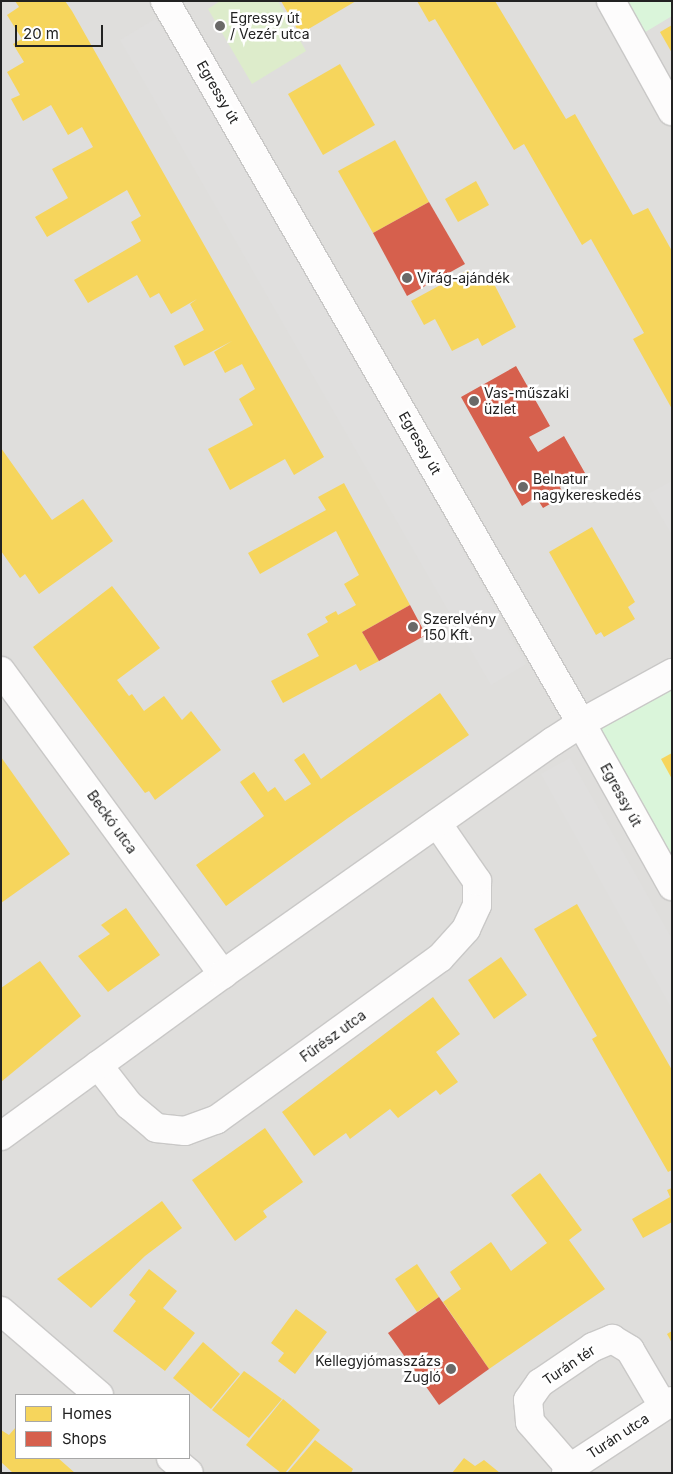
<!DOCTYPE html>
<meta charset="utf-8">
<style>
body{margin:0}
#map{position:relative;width:673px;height:1474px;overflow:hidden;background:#f0eeeb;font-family:Inter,sans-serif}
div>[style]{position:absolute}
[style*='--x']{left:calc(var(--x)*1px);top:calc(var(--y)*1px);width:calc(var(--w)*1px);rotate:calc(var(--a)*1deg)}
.residential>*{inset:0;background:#dfdedc}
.grass>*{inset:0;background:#ddeccb}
.park>*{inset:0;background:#daf5da}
.parking>*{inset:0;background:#e0dfde}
.homes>*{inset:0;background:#f6d55c}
.shops>*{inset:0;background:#d6604d}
.roads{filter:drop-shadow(1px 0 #c9c8c7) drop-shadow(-1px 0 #c9c8c7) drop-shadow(0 1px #c9c8c7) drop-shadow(0 -1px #c9c8c7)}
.minor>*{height:28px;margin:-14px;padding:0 14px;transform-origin:14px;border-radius:14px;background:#fdfcfc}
.dots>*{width:14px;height:14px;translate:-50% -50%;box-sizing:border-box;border:2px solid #fff;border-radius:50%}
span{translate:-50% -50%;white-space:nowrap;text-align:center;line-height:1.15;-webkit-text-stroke:5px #fff;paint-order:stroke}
.poi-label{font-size:14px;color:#222}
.left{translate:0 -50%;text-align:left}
.right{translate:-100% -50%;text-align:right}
.street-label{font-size:14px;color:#222}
.frame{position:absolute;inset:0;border:2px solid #222;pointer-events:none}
.legend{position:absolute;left:15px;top:1394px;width:175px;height:65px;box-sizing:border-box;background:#fff;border:1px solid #a7a7a7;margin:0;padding:6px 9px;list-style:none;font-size:15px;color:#222}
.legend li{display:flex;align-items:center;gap:10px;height:25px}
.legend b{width:25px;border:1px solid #a7a7a7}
.scale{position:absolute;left:15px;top:25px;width:88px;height:22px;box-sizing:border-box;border:2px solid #222;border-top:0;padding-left:6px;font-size:15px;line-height:18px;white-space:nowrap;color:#222;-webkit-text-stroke:4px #fff;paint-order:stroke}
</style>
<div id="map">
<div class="residential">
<i style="clip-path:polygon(evenodd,1px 1px,672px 1px,672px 1473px,1px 1473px,1px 1px,16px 1395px,189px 1395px,189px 1458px,16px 1458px,16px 1395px)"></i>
</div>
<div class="grass">
<i style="clip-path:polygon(220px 1px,278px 1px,306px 51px,252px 84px,208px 9px)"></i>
</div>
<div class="park">
<i style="clip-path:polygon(611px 1px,672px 1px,672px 16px,632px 40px)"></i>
<i style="clip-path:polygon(672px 673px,672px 886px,581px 723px)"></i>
</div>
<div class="parking">
<i style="clip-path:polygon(155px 19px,192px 66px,526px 664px,491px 685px,120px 40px)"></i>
<i style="clip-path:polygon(672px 481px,672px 535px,648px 494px)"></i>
<i style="clip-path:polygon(570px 758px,672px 939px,672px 1009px,541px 774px)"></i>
</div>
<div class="homes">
<i style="clip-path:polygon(15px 1px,65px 1px,72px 11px,324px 457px,294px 475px,285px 459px,230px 490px,208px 449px,253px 425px,239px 399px,255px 389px,242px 364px,225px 373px,214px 352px,232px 341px,184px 366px,174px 346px,204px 330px,190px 304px,197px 299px,171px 314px,159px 293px,150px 298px,137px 275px,88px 303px,74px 280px,141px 241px,131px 222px,141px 216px,127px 190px,47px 237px,35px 217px,68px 198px,52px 169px,93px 147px,82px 127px,68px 135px,51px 105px,23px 121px,11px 99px,20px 95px,7px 72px,24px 62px,13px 44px,22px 39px,7px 15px,19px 7px)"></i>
<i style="clip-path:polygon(281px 1px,356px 1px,300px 34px)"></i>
<i style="clip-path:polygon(417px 1px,495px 1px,566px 119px,575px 114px,633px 215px,648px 208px,672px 251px,672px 409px,633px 339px,644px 333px,591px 239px,582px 245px,524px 144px,514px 150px,435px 19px,429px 22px)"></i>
<i style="clip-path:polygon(672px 25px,672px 53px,660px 32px)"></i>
<i style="clip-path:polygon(340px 64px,375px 125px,323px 155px,288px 94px)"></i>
<i style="clip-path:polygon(395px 140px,429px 202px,373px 233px,338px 171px)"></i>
<i style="clip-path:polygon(476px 181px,489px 205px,458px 222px,445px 199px)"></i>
<i style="clip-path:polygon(468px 270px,475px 284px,490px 276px,516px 327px,482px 346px,478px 338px,452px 351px,435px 319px,424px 325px,411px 301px)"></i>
<i style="clip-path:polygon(1px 448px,52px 520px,83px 499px,113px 541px,39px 594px,25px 574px,20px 578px,1px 551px)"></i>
<i style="clip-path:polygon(344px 483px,410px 605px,362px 632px,379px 661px,360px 671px,356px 664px,283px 703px,271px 681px,319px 656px,307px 634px,328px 622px,325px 617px,336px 611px,338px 615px,356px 605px,344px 584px,359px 575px,336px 531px,260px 574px,248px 553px,326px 510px,318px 497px)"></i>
<i style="clip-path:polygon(592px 527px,635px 602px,628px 607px,635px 619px,604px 637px,601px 632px,596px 635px,549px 552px)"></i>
<i style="clip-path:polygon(112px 586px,160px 648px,117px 680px,129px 696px,132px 694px,144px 711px,164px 696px,182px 720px,191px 711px,221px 750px,155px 800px,149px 791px,145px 793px,33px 647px)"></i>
<i style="clip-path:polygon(440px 693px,469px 735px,348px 818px,226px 906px,196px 865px,264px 816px,240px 782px,254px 772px,268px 792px,275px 787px,285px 801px,311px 784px,294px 760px,304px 753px,321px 779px)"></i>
<i style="clip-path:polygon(672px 753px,672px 779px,661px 759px)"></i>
<i style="clip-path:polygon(1px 757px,70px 854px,1px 903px)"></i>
<i style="clip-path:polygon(577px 904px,672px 1070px,672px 1170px,668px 1172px,592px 1039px,597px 1036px,534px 929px)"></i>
<i style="clip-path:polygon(126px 908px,160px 955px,108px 992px,78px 956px,110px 934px,101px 925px)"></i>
<i style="clip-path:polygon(501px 957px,527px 995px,494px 1019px,468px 980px)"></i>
<i style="clip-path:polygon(40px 961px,81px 1016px,1px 1082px,1px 988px)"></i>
<i style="clip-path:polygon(433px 997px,460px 1034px,436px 1052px,458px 1082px,440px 1095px,436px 1090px,398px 1118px,390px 1109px,350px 1139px,346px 1133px,314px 1156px,282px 1112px)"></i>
<i style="clip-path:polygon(265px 1128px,303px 1182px,263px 1211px,267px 1217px,235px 1241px,192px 1180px)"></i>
<i style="clip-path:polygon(540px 1173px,582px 1230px,569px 1240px,605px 1289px,489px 1369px,443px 1302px,461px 1289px,450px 1272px,491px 1242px,511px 1271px,547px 1243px,511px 1195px)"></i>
<i style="clip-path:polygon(672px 1188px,672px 1222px,643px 1238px,632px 1219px,670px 1197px,667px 1190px)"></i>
<i style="clip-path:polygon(162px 1201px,182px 1228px,145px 1256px,91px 1308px,57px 1279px)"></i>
<i style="clip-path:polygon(417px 1264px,439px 1297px,417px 1312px,395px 1279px)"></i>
<i style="clip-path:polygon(149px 1269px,177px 1291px,163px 1308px,195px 1333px,165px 1371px,113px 1331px,136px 1301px,129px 1295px)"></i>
<i style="clip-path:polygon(296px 1309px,327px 1332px,295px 1374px,278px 1361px,284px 1353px,271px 1343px)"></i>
<i style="clip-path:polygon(672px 1331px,672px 1343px,667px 1334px)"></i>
<i style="clip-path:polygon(203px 1342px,240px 1374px,211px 1409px,173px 1378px)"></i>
<i style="clip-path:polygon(244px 1371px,282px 1399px,249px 1438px,212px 1410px)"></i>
<i style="clip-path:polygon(283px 1399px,320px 1430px,285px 1473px,281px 1473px,246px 1445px)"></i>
<i style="clip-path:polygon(16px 1427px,16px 1458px,58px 1458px,75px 1473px,13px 1473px,1px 1462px,1px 1430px,9px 1435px)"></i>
<i style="clip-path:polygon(315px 1440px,353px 1469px,351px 1473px,287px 1473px)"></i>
<i style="clip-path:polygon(464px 1458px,475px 1466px,484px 1460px,500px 1473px,452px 1473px)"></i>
</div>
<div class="shops">
<i style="clip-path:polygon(429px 202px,465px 264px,407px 296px,373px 233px)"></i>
<i style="clip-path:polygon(516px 366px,550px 426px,529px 437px,538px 452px,564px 436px,585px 473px,560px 487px,564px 496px,543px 508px,536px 497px,522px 506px,461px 397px)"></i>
<i style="clip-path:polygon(410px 605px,426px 635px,379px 661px,362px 632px)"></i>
<i style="clip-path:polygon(439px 1297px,489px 1369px,439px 1405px,388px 1333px)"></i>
</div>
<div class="roads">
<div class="minor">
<i style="--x:165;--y:1;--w:833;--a:60.05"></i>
<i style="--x:581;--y:723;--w:187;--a:60.8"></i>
<i style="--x:611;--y:1;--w:126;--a:61"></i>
<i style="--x:1;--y:671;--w:376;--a:53.8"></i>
<i style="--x:98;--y:1065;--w:51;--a:52.2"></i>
<i style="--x:129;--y:1105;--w:35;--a:40"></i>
<i style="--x:156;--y:1128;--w:29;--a:6"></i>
<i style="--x:185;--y:1131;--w:33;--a:-20"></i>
<i style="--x:216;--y:1120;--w:276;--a:-35.9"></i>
<i style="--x:440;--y:958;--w:39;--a:-48"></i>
<i style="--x:466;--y:929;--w:26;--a:-65"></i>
<i style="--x:477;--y:905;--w:24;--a:-90"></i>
<i style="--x:477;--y:881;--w:70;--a:-124.6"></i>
<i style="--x:1;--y:1136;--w:275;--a:-36.1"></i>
<i style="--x:223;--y:974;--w:403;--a:-35.2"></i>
<i style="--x:552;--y:742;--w:35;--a:-33"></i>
<i style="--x:581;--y:723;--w:104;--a:-28.8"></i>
<i style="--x:1;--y:1311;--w:129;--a:40.6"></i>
<i style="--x:171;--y:1458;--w:23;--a:40"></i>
<i style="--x:570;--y:1468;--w:61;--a:-131"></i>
<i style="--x:530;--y:1422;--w:22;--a:-95"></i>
<i style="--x:528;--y:1400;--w:21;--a:-55"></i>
<i style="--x:540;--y:1383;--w:64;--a:-34.2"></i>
<i style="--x:593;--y:1347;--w:21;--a:-23"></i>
<i style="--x:612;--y:1339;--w:21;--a:31"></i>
<i style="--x:630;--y:1350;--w:65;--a:59.5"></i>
<i style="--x:566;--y:1473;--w:6;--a:-51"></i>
<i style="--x:570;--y:1468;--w:122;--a:-33.3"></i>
</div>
</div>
<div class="dots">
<i style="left:220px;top:26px;background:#6a6968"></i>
<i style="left:407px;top:278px;background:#6a6968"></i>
<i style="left:474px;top:401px;background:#6a6968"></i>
<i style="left:523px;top:487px;background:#6a6968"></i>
<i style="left:413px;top:627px;background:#6a6968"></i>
<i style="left:451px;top:1369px;background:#6a6968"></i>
</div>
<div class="poi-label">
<span class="left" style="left:230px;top:26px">Egressy út<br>/ Vezér utca</span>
<span class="left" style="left:417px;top:278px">Virág-ajándék</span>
<span class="left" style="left:484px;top:401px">Vas-műszaki<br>üzlet</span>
<span class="left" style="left:533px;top:487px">Belnatur<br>nagykereskedés</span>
<span class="left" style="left:423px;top:627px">Szerelvény<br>150 Kft.</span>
<span class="right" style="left:441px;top:1369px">Kellegyjómasszázs<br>Zugló</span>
</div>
<div class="street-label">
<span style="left:218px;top:92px;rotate:60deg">Egressy út</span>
<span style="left:420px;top:443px;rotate:60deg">Egressy út</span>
<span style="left:621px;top:795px;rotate:61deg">Egressy út</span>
<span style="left:112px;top:822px;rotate:54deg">Beckó utca</span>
<span style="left:333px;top:1036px;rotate:-36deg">Fűrész utca</span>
<span style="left:569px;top:1365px;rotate:-34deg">Turán tér</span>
<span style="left:618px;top:1436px;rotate:-33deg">Turán utca</span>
</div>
<div class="frame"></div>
<ul class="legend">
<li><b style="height:14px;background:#f6d55c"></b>Homes</li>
<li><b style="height:14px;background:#d6604d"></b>Shops</li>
</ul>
<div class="scale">20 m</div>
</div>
